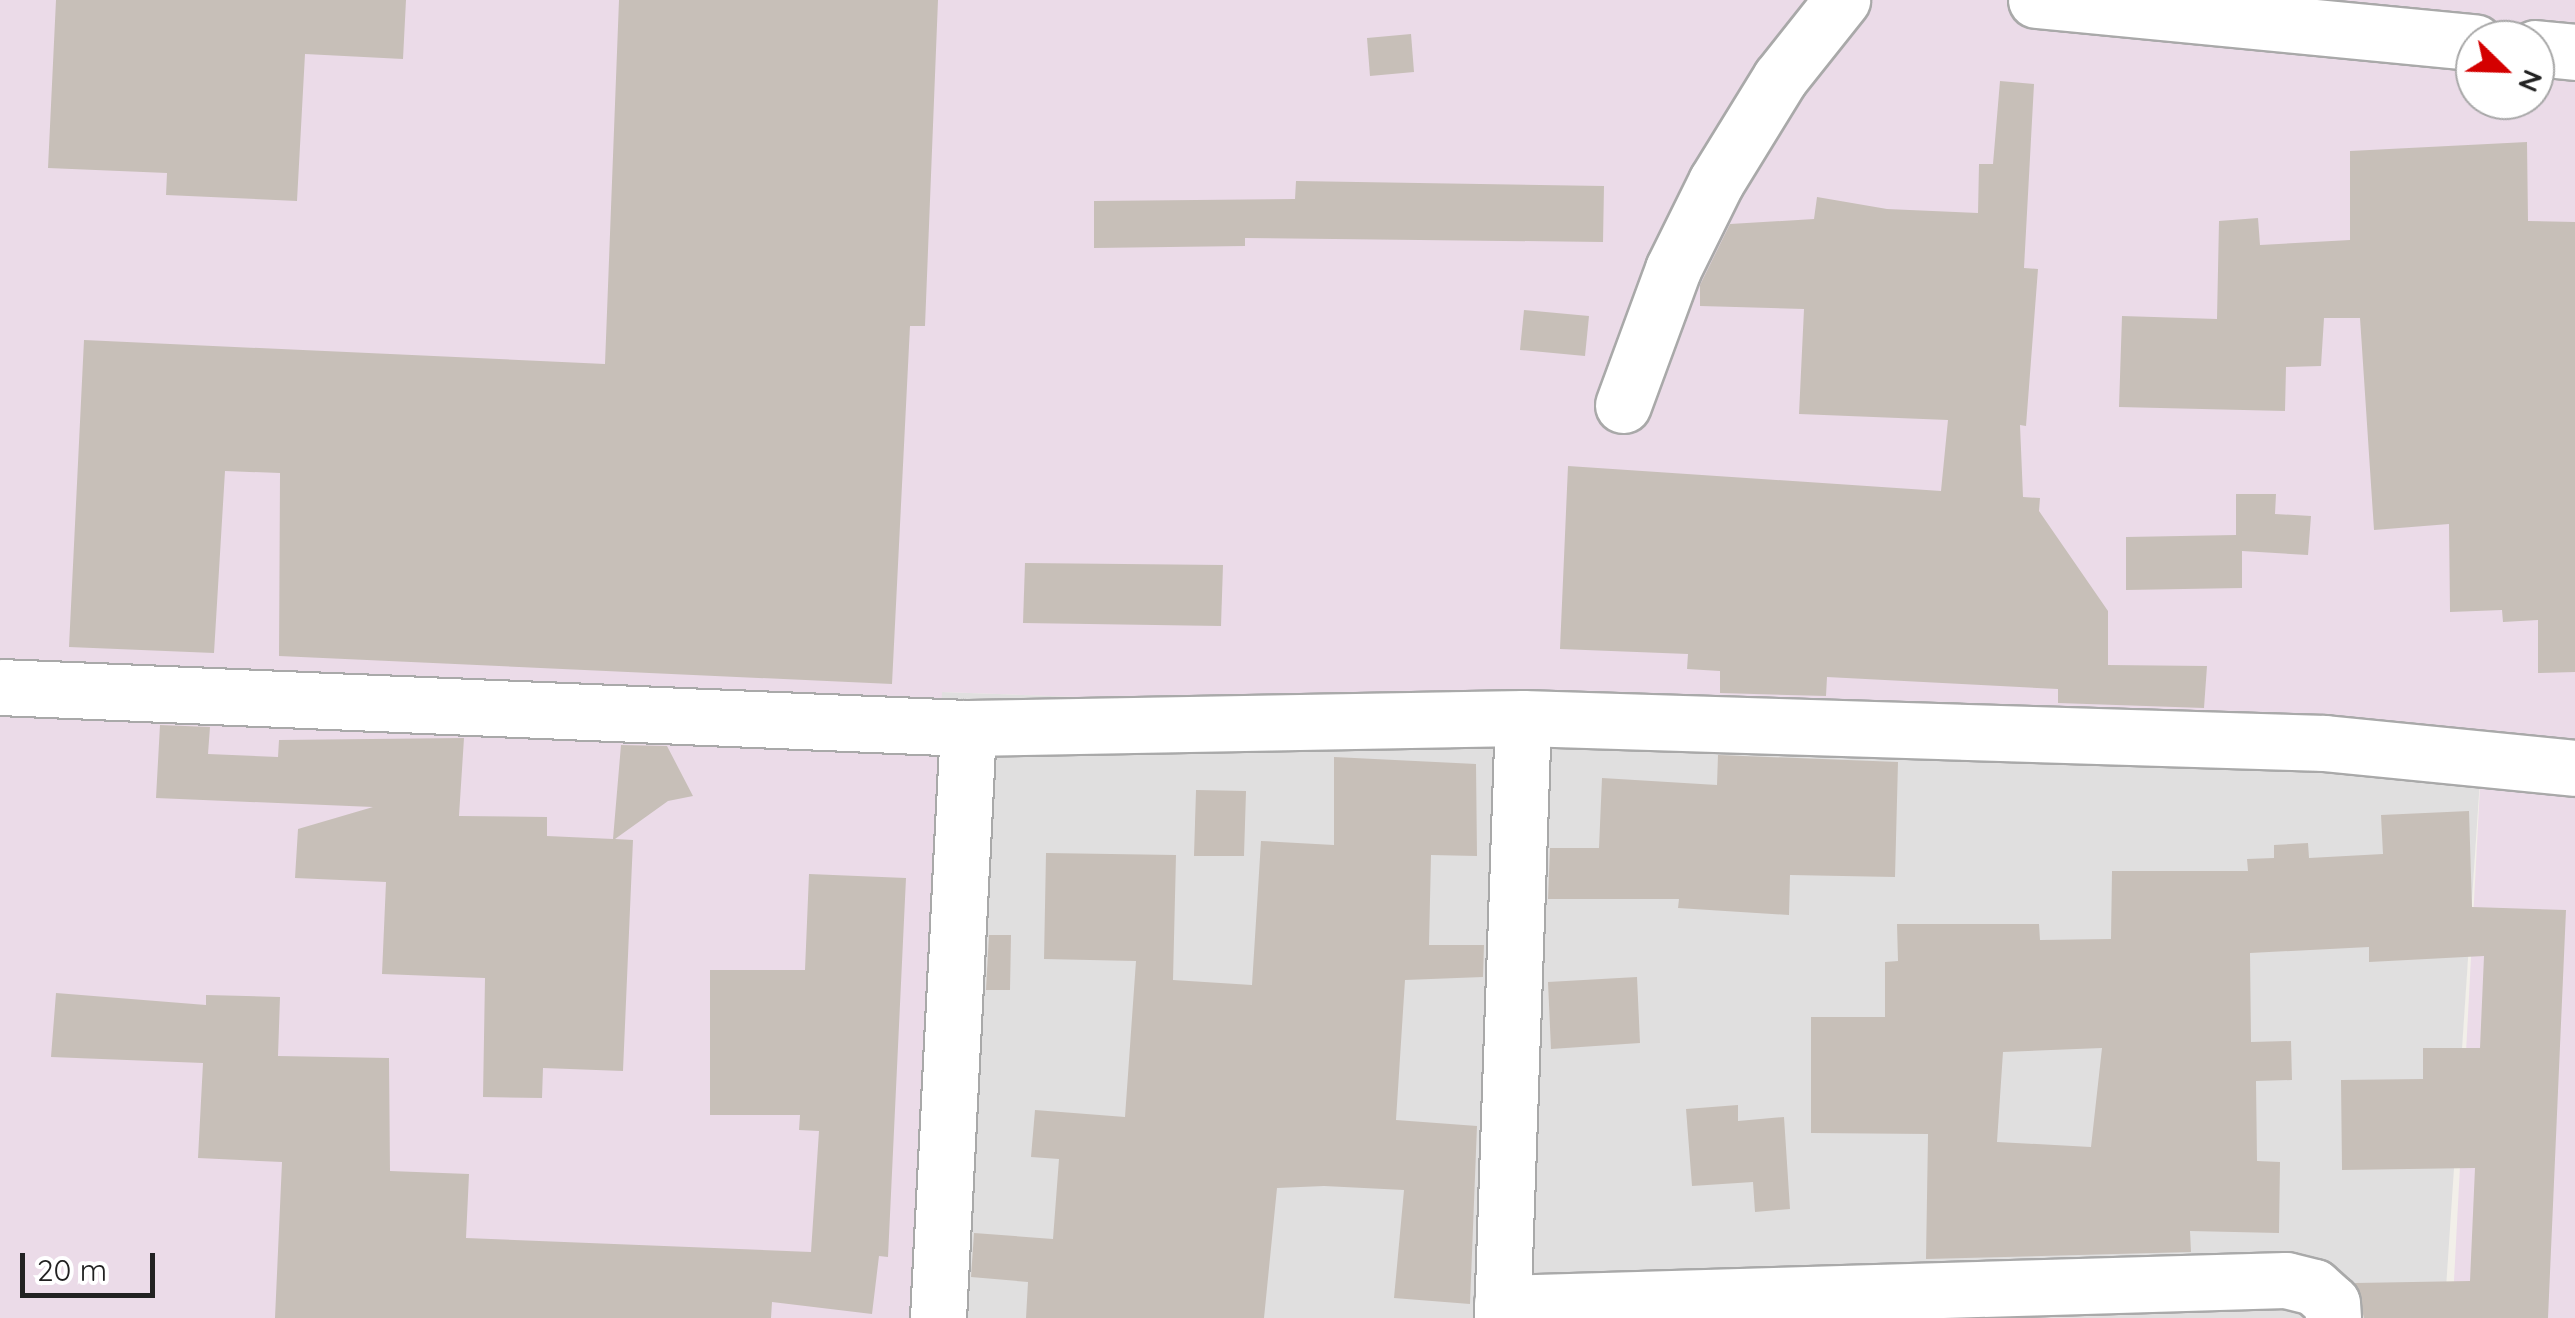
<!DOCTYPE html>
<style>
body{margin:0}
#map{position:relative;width:2575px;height:1318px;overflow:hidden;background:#f2efe9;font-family:Quicksand,sans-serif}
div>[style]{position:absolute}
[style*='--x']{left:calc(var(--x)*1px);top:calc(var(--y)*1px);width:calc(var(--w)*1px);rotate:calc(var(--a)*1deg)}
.residential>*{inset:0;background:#e0dfdf}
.industrial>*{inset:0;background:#ebdbe8}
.building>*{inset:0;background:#c7bfb8}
.roads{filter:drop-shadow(2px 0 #a9a9a9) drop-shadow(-2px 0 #a9a9a9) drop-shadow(0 2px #a9a9a9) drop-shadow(0 -2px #a9a9a9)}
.minor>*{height:55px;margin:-27.5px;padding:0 27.5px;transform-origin:27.5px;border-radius:27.5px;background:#fff}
span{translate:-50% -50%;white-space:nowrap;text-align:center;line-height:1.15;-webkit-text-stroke:10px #fff;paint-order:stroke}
.north{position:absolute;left:2455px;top:20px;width:100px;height:100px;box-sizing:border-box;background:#fff;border:2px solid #a7a7a7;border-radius:50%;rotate:113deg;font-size:28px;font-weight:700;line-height:40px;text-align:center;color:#222}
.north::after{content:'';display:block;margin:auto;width:35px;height:45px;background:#d40000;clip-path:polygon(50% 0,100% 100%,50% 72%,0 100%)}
.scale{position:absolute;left:20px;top:1253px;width:135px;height:45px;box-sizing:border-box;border:5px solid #222;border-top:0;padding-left:12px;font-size:30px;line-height:35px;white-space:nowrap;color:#222;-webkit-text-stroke:8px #fff;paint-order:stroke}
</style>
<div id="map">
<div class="residential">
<i style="clip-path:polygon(941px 692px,2482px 749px,2444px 1318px,917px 1318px)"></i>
</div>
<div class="industrial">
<i style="clip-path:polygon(evenodd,0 0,2575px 0,2575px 1318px,2452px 1318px,2482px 749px,942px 692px,917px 1318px,0 1318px,0 0,2475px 40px,2535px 40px,2535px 100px,2475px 100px,2475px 40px)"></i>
</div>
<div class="building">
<i style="clip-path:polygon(56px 0,406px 0,403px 59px,305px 54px,297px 201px,166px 195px,167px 173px,48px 168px)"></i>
<i style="clip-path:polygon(619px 0,938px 0,925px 326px,910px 326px,892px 684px,279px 656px,280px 473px,225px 471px,214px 653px,69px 647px,84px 340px,605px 364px)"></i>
<i style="clip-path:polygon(1411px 34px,1414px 72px,1370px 76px,1367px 38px)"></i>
<i style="clip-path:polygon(2000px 81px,2034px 84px,2024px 268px,2038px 269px,2026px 426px,2020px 425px,2023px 497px,2040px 498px,2039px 511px,2108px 611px,2108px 665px,2207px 666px,2204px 708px,2058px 703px,2058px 689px,1827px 677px,1826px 696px,1720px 693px,1720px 671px,1687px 669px,1688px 654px,1560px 649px,1568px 466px,1941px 491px,1948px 420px,1799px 414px,1804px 309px,1700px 306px,1700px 285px,1730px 224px,1814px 219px,1817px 197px,1887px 209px,1978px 213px,1979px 164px,1993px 164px)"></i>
<i style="clip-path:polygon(2527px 142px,2528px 221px,2575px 222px,2575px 672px,2538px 673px,2538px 620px,2503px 622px,2502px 610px,2450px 612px,2449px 524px,2374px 530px,2360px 318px,2324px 318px,2321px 366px,2286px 367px,2285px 411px,2119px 407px,2122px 316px,2217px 319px,2219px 221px,2258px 218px,2260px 245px,2350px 240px,2350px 151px)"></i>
<i style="clip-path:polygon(1296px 181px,1604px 186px,1603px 242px,1245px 238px,1245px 246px,1094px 248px,1094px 201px,1295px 199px)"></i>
<i style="clip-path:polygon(1524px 310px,1589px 316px,1585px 356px,1520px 350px)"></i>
<i style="clip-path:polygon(2236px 494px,2276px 494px,2275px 514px,2311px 516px,2308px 555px,2242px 551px,2242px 588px,2126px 590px,2126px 537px,2236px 535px)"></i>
<i style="clip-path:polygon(1025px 563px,1223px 565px,1221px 626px,1023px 623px)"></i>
<i style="clip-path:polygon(160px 725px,210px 727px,208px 754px,278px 757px,279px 740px,464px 738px,459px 816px,547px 817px,547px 836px,613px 839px,621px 745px,667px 746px,693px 796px,668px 801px,615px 839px,633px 840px,623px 1071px,543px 1068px,542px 1098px,483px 1097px,485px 978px,382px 974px,386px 882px,295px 878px,298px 829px,373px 807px,156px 798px)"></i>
<i style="clip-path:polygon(1718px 755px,1898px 762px,1895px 877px,1790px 875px,1789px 915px,1678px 908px,1679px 899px,1548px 899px,1550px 848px,1599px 848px,1602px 778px,1717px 785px)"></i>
<i style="clip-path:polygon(1334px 757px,1476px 764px,1477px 856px,1431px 855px,1429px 945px,1484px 945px,1483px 977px,1405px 980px,1396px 1120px,1477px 1126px,1470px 1304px,1394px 1298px,1404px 1190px,1324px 1186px,1277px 1188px,1264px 1318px,1026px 1318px,1028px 1282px,971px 1277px,974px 1233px,1053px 1239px,1059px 1159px,1031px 1157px,1035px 1110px,1125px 1117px,1136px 961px,1044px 959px,1046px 853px,1176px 855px,1173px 980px,1252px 985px,1261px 841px,1334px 845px)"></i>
<i style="clip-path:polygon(1196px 790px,1246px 791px,1244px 856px,1194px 856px)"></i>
<i style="clip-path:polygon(evenodd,2469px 811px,2472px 907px,2566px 910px,2548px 1318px,2364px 1318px,2355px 1283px,2470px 1281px,2475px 1168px,2342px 1170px,2341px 1080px,2423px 1079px,2423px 1048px,2480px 1048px,2484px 956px,2369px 962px,2369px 947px,2250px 953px,2251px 1042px,2291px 1041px,2292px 1080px,2256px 1081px,2257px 1161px,2280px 1162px,2279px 1233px,2190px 1231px,2191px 1252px,1926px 1259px,1928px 1134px,1811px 1133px,1811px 1017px,1885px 1017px,1885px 962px,1898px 961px,1897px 924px,2039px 924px,2040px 940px,2111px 939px,2112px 871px,2248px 871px,2247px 859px,2274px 858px,2274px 845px,2308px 843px,2309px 858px,2383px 854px,2381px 815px,2469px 811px,2102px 1048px,2091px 1147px,1997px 1142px,2003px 1052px,2102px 1048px)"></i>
<i style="clip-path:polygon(809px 874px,906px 878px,888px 1257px,879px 1256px,872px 1314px,772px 1302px,771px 1318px,275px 1318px,282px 1162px,198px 1158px,203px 1063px,51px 1057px,56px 993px,206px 1005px,206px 995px,280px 997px,278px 1056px,389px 1058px,390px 1171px,469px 1174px,466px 1238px,811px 1252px,819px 1131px,799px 1130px,800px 1115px,710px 1115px,710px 970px,805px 970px)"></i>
<i style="clip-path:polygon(989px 935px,1011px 935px,1010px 990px,986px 990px)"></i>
<i style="clip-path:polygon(1637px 977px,1640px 1043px,1551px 1049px,1548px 982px)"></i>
<i style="clip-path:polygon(1738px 1105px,1738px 1121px,1784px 1117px,1790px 1209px,1755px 1212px,1753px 1182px,1692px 1186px,1686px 1109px)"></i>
</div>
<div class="roads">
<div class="minor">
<i style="--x:2036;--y:0;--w:441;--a:5.5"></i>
<i style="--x:2535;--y:48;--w:40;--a:5.7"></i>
<i style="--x:1623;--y:405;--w:145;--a:-69.8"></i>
<i style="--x:1673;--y:269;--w:97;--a:-63.7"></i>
<i style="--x:1716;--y:182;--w:122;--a:-58.4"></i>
<i style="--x:1780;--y:78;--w:100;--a:-51.5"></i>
<i style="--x:0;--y:687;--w:969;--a:2.43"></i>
<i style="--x:968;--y:728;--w:555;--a:-1.03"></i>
<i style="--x:1523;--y:718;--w:802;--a:1.79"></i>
<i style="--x:2325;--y:743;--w:251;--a:5.7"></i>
<i style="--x:1502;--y:1303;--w:784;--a:-1.68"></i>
<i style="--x:2286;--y:1280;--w:29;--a:14"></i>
<i style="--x:2314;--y:1287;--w:24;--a:42"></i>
<i style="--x:2332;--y:1303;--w:15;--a:86"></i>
<i style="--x:938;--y:1318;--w:591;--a:-87.09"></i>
<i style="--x:1502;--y:1318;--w:600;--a:-88"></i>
</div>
</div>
<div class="north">N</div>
<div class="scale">20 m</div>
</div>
